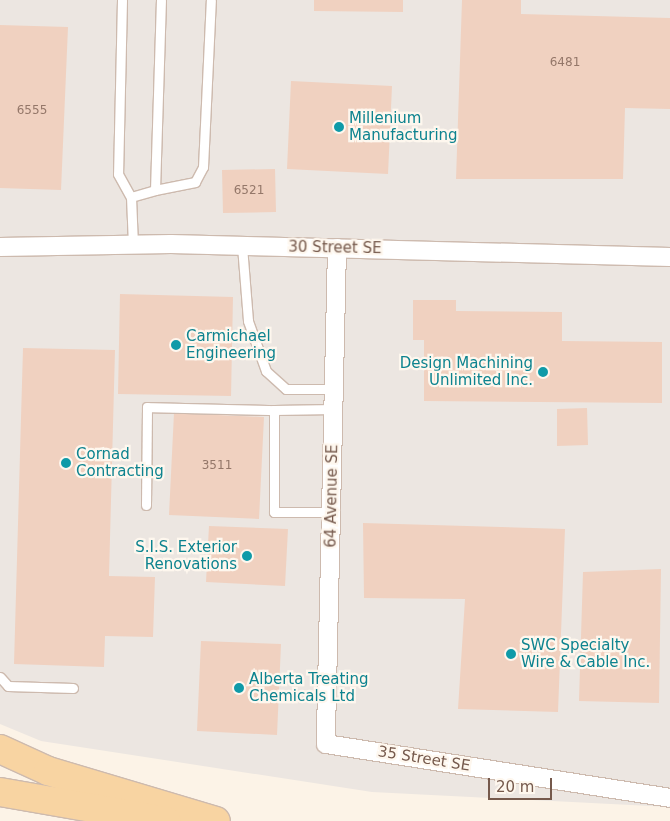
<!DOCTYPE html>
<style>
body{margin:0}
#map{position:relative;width:670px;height:821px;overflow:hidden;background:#fcf3e7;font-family:"DejaVu Sans",sans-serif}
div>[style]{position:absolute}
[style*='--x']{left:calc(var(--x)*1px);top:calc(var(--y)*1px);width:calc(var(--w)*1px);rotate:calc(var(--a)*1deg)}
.industrial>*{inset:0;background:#ece6e1}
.building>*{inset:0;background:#f0d1c0}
.roads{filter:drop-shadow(1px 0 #cdbaae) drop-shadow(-1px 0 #cdbaae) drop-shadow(0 1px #cdbaae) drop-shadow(0 -1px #cdbaae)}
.lane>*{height:9px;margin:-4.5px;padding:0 4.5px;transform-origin:4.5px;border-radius:4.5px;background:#fff}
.street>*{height:18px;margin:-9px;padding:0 9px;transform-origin:9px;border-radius:9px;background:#fff}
.primary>*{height:28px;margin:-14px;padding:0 14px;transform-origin:14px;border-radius:14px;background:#f8d4a2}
.dots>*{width:14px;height:14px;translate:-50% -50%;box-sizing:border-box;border:2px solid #fef7ee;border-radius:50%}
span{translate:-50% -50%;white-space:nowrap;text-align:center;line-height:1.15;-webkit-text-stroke:4.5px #fef7ee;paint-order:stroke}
.number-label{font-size:12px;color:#947769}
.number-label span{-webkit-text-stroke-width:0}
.culture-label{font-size:15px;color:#0d838f}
.left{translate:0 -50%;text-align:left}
.right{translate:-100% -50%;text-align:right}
.street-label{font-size:15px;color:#75594c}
.scale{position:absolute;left:488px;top:778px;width:64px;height:22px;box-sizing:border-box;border:2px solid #75594c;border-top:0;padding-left:6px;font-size:15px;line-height:18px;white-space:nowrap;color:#75594c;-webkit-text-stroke:4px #fef7ee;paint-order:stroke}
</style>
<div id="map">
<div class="industrial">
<i style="clip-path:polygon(0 0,670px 0,670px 807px,372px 792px,41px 741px,0 724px)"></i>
</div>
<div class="building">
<i style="clip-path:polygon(314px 0,403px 0,403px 12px,314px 11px)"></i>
<i style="clip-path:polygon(462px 0,521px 0,521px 14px,670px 18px,670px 109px,625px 108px,623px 179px,456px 179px)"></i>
<i style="clip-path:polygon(0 25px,68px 27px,61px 190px,0 188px)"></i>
<i style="clip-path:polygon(291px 81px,392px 86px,388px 174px,287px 169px)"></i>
<i style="clip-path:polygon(275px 169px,276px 212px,223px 213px,222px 170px)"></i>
<i style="clip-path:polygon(120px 294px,233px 297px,231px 396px,118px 394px)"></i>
<i style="clip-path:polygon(413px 300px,456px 300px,456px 311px,562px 312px,562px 341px,662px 342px,662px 403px,424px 401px,424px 340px,413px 340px)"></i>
<i style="clip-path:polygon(23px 348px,115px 350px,109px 576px,155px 577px,153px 637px,105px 636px,104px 667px,14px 664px)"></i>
<i style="clip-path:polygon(587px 408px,588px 445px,557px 446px,557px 409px)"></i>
<i style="clip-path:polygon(174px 413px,264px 417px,259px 519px,169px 515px)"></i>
<i style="clip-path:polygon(363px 523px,565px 529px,558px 712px,458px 709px,465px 599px,364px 598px)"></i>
<i style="clip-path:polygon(209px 526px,288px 529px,285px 586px,206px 582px)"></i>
<i style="clip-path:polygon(661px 569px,659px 703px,579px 701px,583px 572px)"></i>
<i style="clip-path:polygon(201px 641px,281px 644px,277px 735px,197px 731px)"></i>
</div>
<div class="roads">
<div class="lane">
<i style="--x:122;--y:0;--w:174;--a:91.3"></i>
<i style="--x:118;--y:174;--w:26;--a:61"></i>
<i style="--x:131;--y:197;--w:48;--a:87.6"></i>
<i style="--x:155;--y:190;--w:41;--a:-11.3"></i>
<i style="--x:195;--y:182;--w:17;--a:-62"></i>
<i style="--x:203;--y:167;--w:167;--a:-87.3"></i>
<i style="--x:131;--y:197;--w:25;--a:-16"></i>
<i style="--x:155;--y:190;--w:190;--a:-88.2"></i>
<i style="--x:242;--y:246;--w:75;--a:85.4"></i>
<i style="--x:248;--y:321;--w:53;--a:70.2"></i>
<i style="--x:266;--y:371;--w:27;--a:42"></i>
<i style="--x:286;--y:389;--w:48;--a:0"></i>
<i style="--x:146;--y:505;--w:98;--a:-89.4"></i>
<i style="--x:147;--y:407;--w:127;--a:1.4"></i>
<i style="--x:331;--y:512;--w:57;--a:180"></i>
<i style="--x:274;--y:512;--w:102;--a:-90"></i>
<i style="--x:274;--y:410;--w:60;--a:-1"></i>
<i style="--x:0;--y:677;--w:12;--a:48"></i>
<i style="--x:8;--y:686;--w:65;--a:1.8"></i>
</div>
<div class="street">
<i style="--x:0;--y:247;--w:171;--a:-1"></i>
<i style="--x:171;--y:244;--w:499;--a:1.5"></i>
<i style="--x:337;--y:248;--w:496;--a:91.3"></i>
<i style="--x:326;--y:744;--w:348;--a:8.9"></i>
</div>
<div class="primary">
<i style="--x:0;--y:749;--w:53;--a:24.6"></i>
<i style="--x:48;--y:771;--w:175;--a:16.6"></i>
<i style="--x:0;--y:792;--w:169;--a:9.9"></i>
</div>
</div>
<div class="dots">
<i style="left:339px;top:127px;background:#0f9aa8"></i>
<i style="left:176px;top:345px;background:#0f9aa8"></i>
<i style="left:543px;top:372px;background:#0f9aa8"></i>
<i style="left:66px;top:463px;background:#0f9aa8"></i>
<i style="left:247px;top:556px;background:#0f9aa8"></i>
<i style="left:511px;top:654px;background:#0f9aa8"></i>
<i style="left:239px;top:688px;background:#0f9aa8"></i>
</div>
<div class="number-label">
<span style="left:565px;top:63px">6481</span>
<span style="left:32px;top:111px">6555</span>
<span style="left:249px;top:191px">6521</span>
<span style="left:217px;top:466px">3511</span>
</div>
<div class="culture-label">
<span class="left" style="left:349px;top:127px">Millenium<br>Manufacturing</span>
<span class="left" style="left:186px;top:345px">Carmichael<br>Engineering</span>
<span class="right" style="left:533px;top:372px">Design Machining<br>Unlimited Inc.</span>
<span class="left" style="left:76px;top:463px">Cornad<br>Contracting</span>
<span class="right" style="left:237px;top:556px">S.I.S. Exterior<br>Renovations</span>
<span class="left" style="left:521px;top:654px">SWC Specialty<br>Wire &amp; Cable Inc.</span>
<span class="left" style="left:249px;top:688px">Alberta Treating<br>Chemicals Ltd</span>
</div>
<div class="street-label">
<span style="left:335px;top:248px;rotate:1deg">30 Street SE</span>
<span style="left:332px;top:496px;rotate:-89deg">64 Avenue SE</span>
<span style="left:424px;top:759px;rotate:9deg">35 Street SE</span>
</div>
<div class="scale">20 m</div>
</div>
